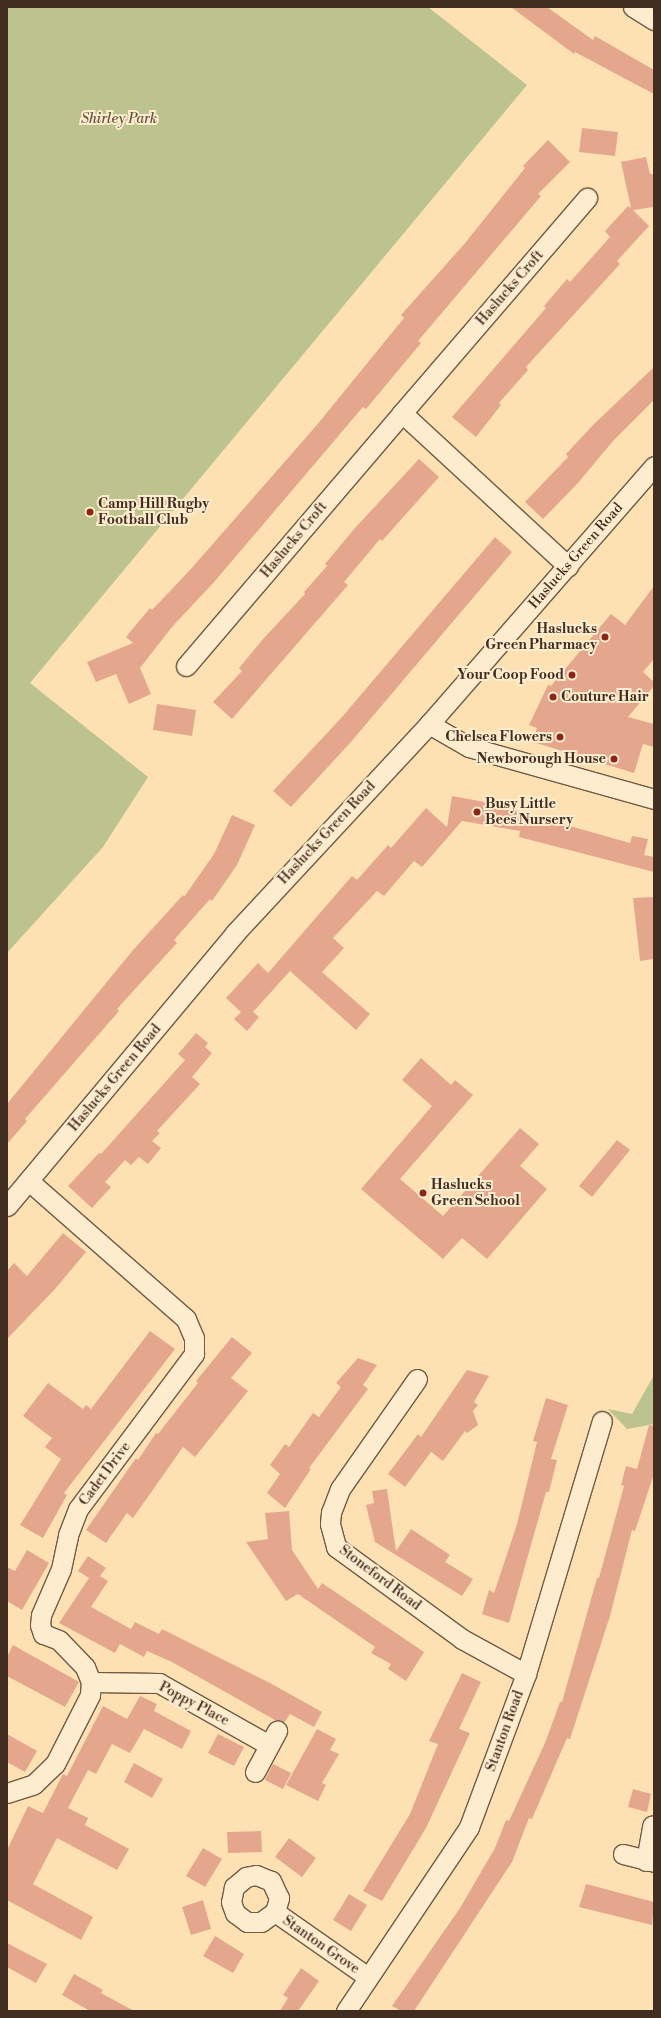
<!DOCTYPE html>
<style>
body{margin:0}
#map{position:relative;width:661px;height:2018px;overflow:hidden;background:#fde1b3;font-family:"Libre Bodoni",serif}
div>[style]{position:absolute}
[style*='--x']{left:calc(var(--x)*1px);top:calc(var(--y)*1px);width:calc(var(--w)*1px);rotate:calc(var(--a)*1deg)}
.green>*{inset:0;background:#bcc38f}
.building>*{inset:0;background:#e4a78e}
.roads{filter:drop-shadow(1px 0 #715a46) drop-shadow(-1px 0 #715a46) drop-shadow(0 1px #715a46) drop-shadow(0 -1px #715a46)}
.minor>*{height:19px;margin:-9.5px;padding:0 9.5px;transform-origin:9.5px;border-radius:9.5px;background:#feecce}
.dots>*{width:11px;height:11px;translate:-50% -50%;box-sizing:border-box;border:2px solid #feecce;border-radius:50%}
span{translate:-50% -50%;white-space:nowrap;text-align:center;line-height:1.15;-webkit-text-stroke:4px #feecce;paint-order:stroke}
.park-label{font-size:14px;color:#60523c;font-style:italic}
.street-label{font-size:14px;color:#422d21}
.poi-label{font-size:14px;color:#422d21;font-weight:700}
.left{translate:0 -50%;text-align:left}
.right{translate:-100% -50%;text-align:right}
.frame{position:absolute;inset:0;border:8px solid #422d21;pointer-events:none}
</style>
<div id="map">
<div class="green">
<i style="clip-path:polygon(7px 7px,428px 7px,527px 85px,30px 683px,148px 777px,103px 847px,7px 953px)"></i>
<i style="clip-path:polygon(654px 1375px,654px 1424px,627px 1429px,608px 1409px,632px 1414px)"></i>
</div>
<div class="building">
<i style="clip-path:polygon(511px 7px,547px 7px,593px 40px,595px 36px,654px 70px,654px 94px,575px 52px,574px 54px)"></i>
<i style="clip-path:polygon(582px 128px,618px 132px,615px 156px,579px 152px)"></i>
<i style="clip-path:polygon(548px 140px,570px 162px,538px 194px,541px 196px,418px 341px,421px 343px,366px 409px,363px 407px,215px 581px,172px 627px,140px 668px,151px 694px,129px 704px,116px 674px,96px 682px,87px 662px,133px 643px,126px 637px,150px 608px,152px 610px,190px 570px,316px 426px,404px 318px,401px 315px,466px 242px,525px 168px,523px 166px)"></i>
<i style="clip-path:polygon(646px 157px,650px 174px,654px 174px,654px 207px,633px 210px,649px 226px,617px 261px,620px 264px,526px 367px,528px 370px,499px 403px,501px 405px,476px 437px,452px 417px,546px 308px,544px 306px,567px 279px,570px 282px,610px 237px,605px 231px,628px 206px,631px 208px,621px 162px)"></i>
<i style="clip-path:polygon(654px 367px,654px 400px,613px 441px,578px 483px,543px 519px,525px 502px,568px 457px,566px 454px,594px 424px)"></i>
<i style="clip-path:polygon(419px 459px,439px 477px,382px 541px,380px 539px,344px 582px,348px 585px,232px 719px,213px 702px,242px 671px,239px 668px,263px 639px,305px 594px,304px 592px,327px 566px,325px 564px,355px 528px)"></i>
<i style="clip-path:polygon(495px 537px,512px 552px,350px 743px,291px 807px,273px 791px,342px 717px)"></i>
<i style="clip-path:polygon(654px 586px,654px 659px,643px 672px,654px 682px,654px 686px,628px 717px,654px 724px,654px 747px,643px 744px,634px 773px,533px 742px,537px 728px,529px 725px,548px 685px,551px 686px,611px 614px,625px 625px)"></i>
<i style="clip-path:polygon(157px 704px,196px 710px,192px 736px,153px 730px)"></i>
<i style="clip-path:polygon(452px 796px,506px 806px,506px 808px,630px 843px,632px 836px,648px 839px,644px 855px,654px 857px,654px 872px,519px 837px,520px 831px,462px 821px,422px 867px,414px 861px,384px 896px,377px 891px,333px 938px,344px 948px,322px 972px,370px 1014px,356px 1030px,290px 971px,253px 1012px,259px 1017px,247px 1031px,234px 1019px,241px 1012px,226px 998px,258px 963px,268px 973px,352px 876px,357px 880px,388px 845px,391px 848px,426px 808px,447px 827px)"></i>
<i style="clip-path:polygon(232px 815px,255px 825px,237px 865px,212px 901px,210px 899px,174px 940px,177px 943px,117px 1009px,119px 1011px,25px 1119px,27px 1121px,7px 1144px,7px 1104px,133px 950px,183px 895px,184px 897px,214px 854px)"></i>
<i style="clip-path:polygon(654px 897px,654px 959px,640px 961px,633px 898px)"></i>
<i style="clip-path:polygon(196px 1033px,208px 1043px,205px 1047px,212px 1053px,192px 1077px,200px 1084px,157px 1131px,160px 1133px,152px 1141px,161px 1148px,148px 1164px,139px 1157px,131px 1165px,125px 1160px,105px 1182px,111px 1187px,92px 1208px,68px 1186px,99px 1153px,101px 1154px,185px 1060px,178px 1054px)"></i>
<i style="clip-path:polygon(421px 1058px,451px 1085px,455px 1080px,473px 1095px,400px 1179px,443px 1216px,520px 1128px,539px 1144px,520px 1166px,547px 1189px,487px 1259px,462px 1238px,443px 1259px,361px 1189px,432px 1106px,402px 1080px)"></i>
<i style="clip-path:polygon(617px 1140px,630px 1150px,592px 1197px,579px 1186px)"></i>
<i style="clip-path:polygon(63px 1233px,86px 1252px,55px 1289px,7px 1339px,7px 1271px,14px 1263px,27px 1276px)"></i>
<i style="clip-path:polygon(150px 1331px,175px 1349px,64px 1493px,67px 1495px,43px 1538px,20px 1525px,61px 1459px,45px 1447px,52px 1438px,23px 1416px,48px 1383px,83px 1409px,86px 1405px,91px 1409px)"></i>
<i style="clip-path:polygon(232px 1337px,252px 1353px,231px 1378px,248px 1391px,195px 1457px,183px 1447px,133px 1518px,127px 1513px,106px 1543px,86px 1530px,136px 1458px,138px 1460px,156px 1433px,158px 1434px,198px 1383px,196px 1381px)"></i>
<i style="clip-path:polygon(358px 1358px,377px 1365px,363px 1385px,368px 1389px,309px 1468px,311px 1469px,285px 1508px,267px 1493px,280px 1474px,270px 1465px,285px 1444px,289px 1447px,313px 1413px,319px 1417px,341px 1387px,336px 1383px)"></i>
<i style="clip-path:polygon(467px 1370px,489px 1376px,474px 1402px,478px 1405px,473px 1411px,478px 1425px,467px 1433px,465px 1431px,443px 1461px,431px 1452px,405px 1487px,388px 1474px,418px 1434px,421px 1437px)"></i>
<i style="clip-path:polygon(546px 1398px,568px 1405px,551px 1459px,557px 1460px,549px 1492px,546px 1492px,509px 1623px,482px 1614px,489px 1590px,494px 1593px,517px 1524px,537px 1442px,533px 1441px)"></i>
<i style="clip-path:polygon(649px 1425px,654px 1426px,654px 1474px,635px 1531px,632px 1530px,610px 1616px,570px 1739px,567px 1738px,532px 1819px,529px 1818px,512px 1862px,414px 2011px,401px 2011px,392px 2006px,460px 1908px,495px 1848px,506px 1820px,509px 1821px,545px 1743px,560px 1702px,562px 1702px,597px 1578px,599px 1578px,624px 1486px,621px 1485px,626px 1466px,637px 1469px)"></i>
<i style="clip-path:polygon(387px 1489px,396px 1551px,411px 1529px,450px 1555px,445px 1562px,473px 1579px,462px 1596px,375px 1542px,366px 1505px,374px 1503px,372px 1491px)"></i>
<i style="clip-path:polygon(289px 1511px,292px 1550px,318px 1589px,322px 1583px,424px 1652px,406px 1681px,388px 1669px,391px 1664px,371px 1653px,375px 1647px,298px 1594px,286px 1601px,246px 1542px,268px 1539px,265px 1513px)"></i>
<i style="clip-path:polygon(27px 1550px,49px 1563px,22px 1610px,7px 1601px,7px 1567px,15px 1571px)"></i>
<i style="clip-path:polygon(88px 1556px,106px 1568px,100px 1576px,108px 1581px,91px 1607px,131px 1629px,135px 1622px,159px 1634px,162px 1629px,270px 1683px,322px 1712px,314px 1727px,290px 1714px,284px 1723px,275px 1720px,172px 1662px,147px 1651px,144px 1657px,120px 1644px,115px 1653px,59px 1623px,89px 1578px,78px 1571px)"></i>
<i style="clip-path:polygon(13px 1645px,79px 1682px,65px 1707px,7px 1676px,7px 1657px)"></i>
<i style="clip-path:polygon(462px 1673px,481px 1682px,459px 1729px,470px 1733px,426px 1828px,382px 1901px,363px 1891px,410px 1814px,438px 1744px,429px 1741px)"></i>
<i style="clip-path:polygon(140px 1696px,157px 1704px,154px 1711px,191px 1731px,182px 1749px,144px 1729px,130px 1753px,112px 1744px,96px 1774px,88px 1770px,68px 1808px,88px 1818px,85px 1825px,129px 1849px,117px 1870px,57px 1838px,33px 1884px,93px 1917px,81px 1940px,7px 1900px,7px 1850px,28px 1806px,43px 1813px,63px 1774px,67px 1776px,103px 1706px,127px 1719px)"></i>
<i style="clip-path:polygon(317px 1729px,336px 1739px,330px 1750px,339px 1754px,322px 1783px,326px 1785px,318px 1801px,286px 1785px)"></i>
<i style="clip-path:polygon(7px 1734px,37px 1751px,25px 1772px,7px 1762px)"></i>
<i style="clip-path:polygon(218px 1734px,244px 1747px,234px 1766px,208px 1753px)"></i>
<i style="clip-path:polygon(134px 1763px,163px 1779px,152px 1798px,124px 1782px)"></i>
<i style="clip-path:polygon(273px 1764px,291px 1773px,283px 1789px,265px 1780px)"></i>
<i style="clip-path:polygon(633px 1789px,651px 1794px,647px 1812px,628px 1807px)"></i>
<i style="clip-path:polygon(261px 1831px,262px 1852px,228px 1853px,227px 1832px)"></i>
<i style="clip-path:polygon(289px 1838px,316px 1858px,302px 1877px,275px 1857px)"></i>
<i style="clip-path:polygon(203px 1848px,222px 1859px,205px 1887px,186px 1876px)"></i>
<i style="clip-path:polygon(586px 1884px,654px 1902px,652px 1925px,579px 1907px)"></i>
<i style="clip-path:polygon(349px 1894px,367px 1905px,351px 1931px,333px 1920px)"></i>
<i style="clip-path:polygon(203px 1900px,211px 1929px,191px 1935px,182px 1907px)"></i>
<i style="clip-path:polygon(215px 1936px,244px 1954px,233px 1973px,203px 1956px)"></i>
<i style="clip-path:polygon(7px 1943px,47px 1964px,36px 1983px,7px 1967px)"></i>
<i style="clip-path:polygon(301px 1968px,319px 1981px,298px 2011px,280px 2011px,288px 1998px,283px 1995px)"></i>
<i style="clip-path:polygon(74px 1974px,103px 1990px,101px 1993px,134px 2011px,90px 2011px,62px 1995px)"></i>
</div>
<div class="roads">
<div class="minor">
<i style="--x:633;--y:7;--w:25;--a:32"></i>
<i style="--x:402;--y:413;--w:284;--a:-49.3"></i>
<i style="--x:186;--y:666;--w:333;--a:-49.5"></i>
<i style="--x:402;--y:413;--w:226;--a:42.7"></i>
<i style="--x:429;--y:724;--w:46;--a:29.9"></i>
<i style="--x:469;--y:747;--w:192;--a:15.7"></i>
<i style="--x:7;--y:1206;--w:356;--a:-50.1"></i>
<i style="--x:235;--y:933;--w:285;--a:-47.1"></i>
<i style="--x:429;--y:724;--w:342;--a:-48.9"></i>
<i style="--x:417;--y:1379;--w:134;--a:125"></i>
<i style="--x:340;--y:1489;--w:25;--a:111"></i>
<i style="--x:331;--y:1512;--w:12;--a:95"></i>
<i style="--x:330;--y:1524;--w:24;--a:75"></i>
<i style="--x:336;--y:1547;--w:156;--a:36.1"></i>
<i style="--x:462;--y:1639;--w:73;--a:28.7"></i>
<i style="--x:91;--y:1682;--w:68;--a:0.8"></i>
<i style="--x:159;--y:1683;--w:126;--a:29.4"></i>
<i style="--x:255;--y:1772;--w:47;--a:-61.8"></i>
<i style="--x:7;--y:1793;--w:28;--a:-18"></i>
<i style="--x:34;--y:1784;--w:29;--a:-44"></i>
<i style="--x:55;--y:1764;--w:77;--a:-63.1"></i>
<i style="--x:90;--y:1695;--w:13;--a:-86"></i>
<i style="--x:91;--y:1682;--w:16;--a:-112"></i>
<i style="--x:85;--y:1667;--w:37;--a:-134"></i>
<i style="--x:59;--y:1640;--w:17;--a:-159"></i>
<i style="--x:43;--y:1634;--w:9;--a:-108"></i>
<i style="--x:40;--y:1625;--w:10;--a:-84"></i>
<i style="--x:41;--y:1615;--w:50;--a:-66.5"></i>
<i style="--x:61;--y:1569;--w:35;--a:-78"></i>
<i style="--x:68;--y:1535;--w:28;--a:-69"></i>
<i style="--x:78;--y:1509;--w:194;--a:-53.2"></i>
<i style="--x:194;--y:1354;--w:16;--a:-90"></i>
<i style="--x:194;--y:1338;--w:21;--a:-113"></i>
<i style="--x:186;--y:1319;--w:209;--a:-138.7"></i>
<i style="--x:623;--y:1854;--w:32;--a:14"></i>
<i style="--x:646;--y:1861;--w:36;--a:-80"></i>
<i style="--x:275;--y:1912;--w:15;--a:-74"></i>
<i style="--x:279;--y:1898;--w:19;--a:-115"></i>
<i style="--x:271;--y:1881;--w:16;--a:-158"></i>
<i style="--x:256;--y:1875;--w:10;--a:169"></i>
<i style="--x:246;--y:1877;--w:16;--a:140"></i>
<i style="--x:234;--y:1887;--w:15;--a:101"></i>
<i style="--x:231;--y:1902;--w:12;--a:70"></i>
<i style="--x:235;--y:1913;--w:15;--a:37"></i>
<i style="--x:247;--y:1922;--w:14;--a:0"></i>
<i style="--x:261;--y:1922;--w:17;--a:-36"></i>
<i style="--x:275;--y:1912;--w:113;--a:35"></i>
<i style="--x:346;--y:2011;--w:221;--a:-56.2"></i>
<i style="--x:469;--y:1827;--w:163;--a:-69.6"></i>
<i style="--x:526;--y:1674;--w:264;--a:-73.3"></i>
</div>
</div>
<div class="dots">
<i style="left:90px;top:512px;background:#8f2418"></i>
<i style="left:605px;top:637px;background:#8f2418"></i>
<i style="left:572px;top:675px;background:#8f2418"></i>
<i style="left:553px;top:697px;background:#8f2418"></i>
<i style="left:560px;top:737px;background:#8f2418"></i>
<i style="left:614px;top:759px;background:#8f2418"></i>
<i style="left:477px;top:812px;background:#8f2418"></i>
<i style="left:423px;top:1193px;background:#8f2418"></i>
</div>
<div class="park-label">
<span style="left:119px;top:119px">Shirley Park</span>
</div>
<div class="street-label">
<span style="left:510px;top:288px;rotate:-49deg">Haslucks Croft</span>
<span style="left:294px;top:540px;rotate:-50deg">Haslucks Croft</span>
<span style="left:576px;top:556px;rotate:-49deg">Haslucks Green Road</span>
<span style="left:327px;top:833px;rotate:-47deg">Haslucks Green Road</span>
<span style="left:115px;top:1078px;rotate:-50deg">Haslucks Green Road</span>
<span style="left:105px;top:1474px;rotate:-53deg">Cadet Drive</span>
<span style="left:380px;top:1578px;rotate:37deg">Stoneford Road</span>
<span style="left:194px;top:1704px;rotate:28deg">Poppy Place</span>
<span style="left:505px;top:1731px;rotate:-70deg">Stanton Road</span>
<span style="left:321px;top:1945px;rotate:35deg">Stanton Grove</span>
</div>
<div class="poi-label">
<span class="left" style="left:98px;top:512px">Camp Hill Rugby<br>Football Club</span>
<span class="right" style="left:597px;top:637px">Haslucks<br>Green Pharmacy</span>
<span class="right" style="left:564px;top:675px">Your Coop Food</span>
<span class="left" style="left:561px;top:697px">Couture Hair</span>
<span class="right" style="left:552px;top:737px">Chelsea Flowers</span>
<span class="right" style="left:606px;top:759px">Newborough House</span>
<span class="left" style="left:485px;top:812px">Busy Little<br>Bees Nursery</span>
<span class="left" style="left:431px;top:1193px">Haslucks<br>Green School</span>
</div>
<div class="frame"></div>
</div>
